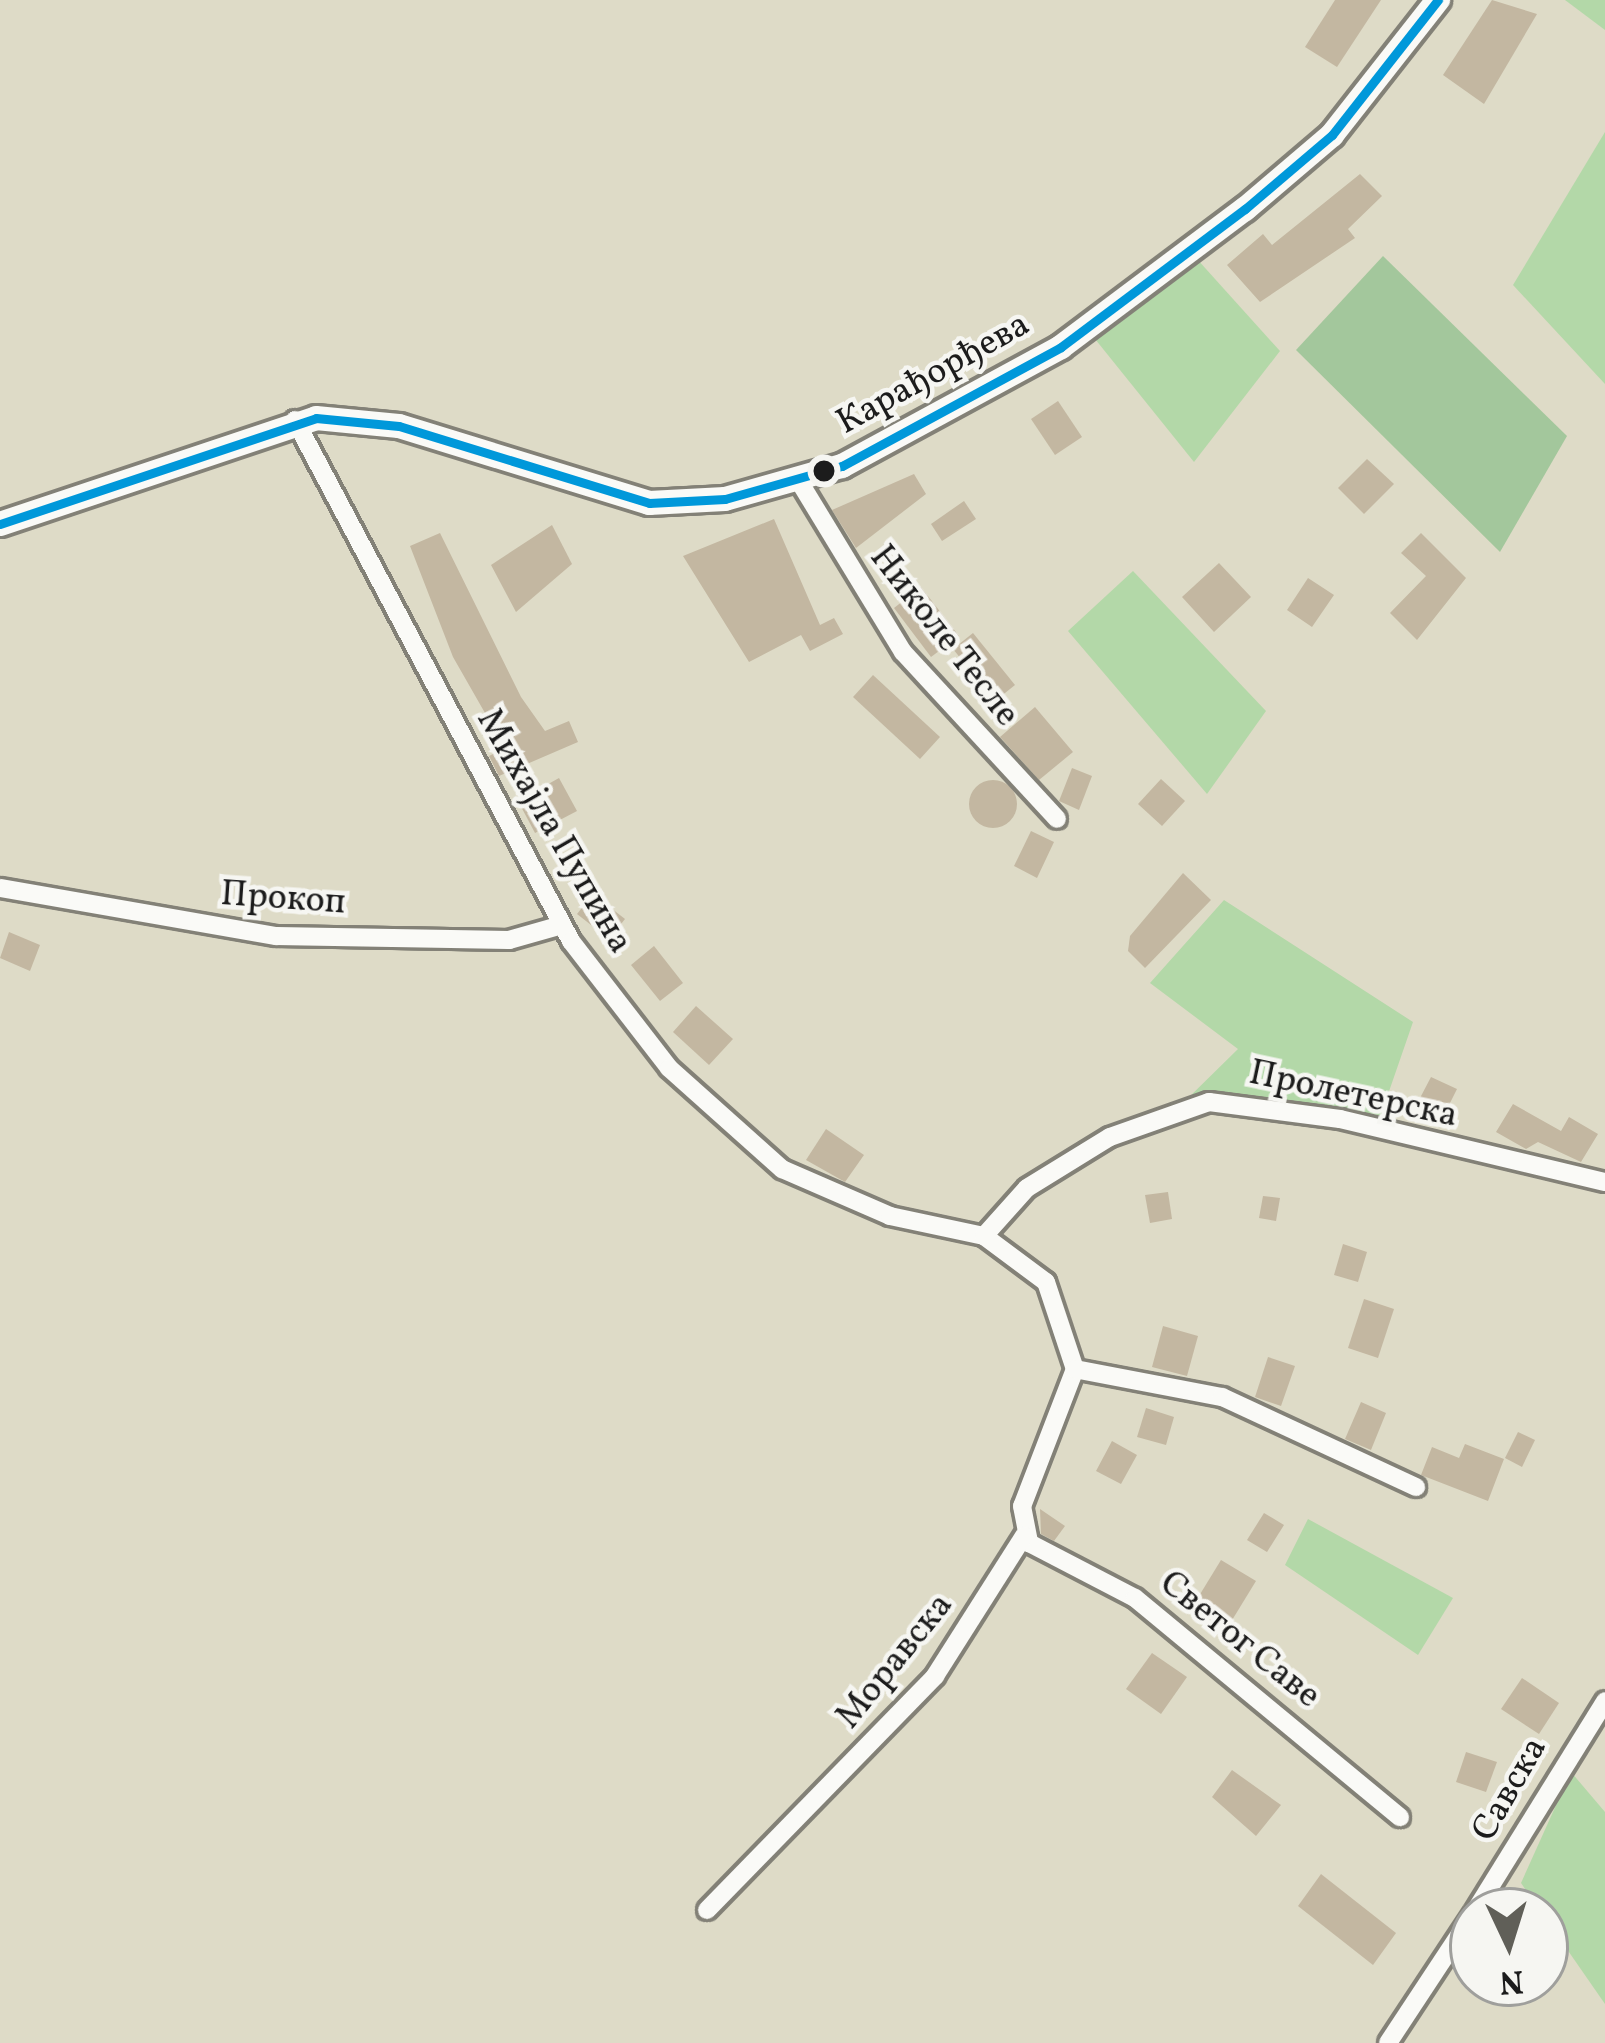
<!DOCTYPE html>
<meta charset="utf-8">
<style>
body{margin:0}
#map{position:relative;width:1605px;height:2043px;overflow:hidden;background:#dedbc7;font-family:Vollkorn,serif}
div>[style]{position:absolute}
[style*='--x']{left:calc(var(--x)*1px);top:calc(var(--y)*1px);width:calc(var(--w)*1px);rotate:calc(var(--a)*1deg)}
.green>*{inset:0;background:#b3d8a8}
.forest>*{inset:0;background:#a3c79c}
.building>*{inset:0;background:#c3b7a1}
.round{border-radius:50%}
.roads{filter:drop-shadow(3px 0 #838177) drop-shadow(-3px 0 #838177) drop-shadow(0 3px #838177) drop-shadow(0 -3px #838177)}
.minor>*{height:18px;margin:-9px;padding:0 9px;transform-origin:9px;border-radius:9px;background:#fafaf7}
.tertiary>*{height:24px;margin:-12px;padding:0 12px;transform-origin:12px;border-radius:12px;background:#fafaf7}
.bus-1>*{height:9px;margin:-4.5px;padding:0 4.5px;transform-origin:4.5px;border-radius:4.5px;background:#0098da}
.dots>*{width:33px;height:33px;translate:-50% -50%;box-sizing:border-box;border:6px solid #f6f6f2;border-radius:50%}
span{translate:-50% -50%;white-space:nowrap;text-align:center;line-height:1.15;-webkit-text-stroke:9px #f6f6f2;paint-order:stroke}
.street-label{font-size:36px;color:#1c1c1c}
.north{position:absolute;left:1449px;top:1887px;width:120px;height:120px;box-sizing:border-box;background:#f6f6f2;border:3px solid #9f9f9c;border-radius:50%;rotate:176deg;font-size:33px;font-weight:700;line-height:48px;text-align:center;color:#1c1c1c}
.north::after{content:'';display:block;margin:auto;width:42px;height:54px;background:#605f58;clip-path:polygon(50% 0,100% 100%,50% 72%,0 100%)}
</style>
<div id="map">
<div class="green">
<i style="clip-path:polygon(1565px 0,1605px 0,1605px 30px)"></i>
<i style="clip-path:polygon(1605px 132px,1605px 384px,1513px 285px)"></i>
<i style="clip-path:polygon(1188px 249px,1280px 351px,1194px 462px,1087px 329px)"></i>
<i style="clip-path:polygon(1133px 571px,1266px 711px,1207px 794px,1068px 631px)"></i>
<i style="clip-path:polygon(1224px 900px,1413px 1022px,1376px 1129px,1181px 1105px,1238px 1049px,1150px 983px)"></i>
<i style="clip-path:polygon(1308px 1519px,1453px 1598px,1418px 1655px,1285px 1565px)"></i>
<i style="clip-path:polygon(1571px 1772px,1605px 1812px,1605px 2004px,1521px 1883px)"></i>
</div>
<div class="forest">
<i style="clip-path:polygon(1383px 256px,1567px 436px,1500px 552px,1296px 350px)"></i>
</div>
<div class="building">
<i style="clip-path:polygon(1335px 0,1381px 0,1337px 67px,1305px 47px)"></i>
<i style="clip-path:polygon(1492px 0,1537px 14px,1484px 104px,1443px 75px)"></i>
<i style="clip-path:polygon(1360px 174px,1382px 196px,1348px 229px,1355px 238px,1260px 302px,1227px 265px,1263px 234px,1272px 245px)"></i>
<i style="clip-path:polygon(1058px 401px,1082px 437px,1055px 455px,1031px 419px)"></i>
<i style="clip-path:polygon(1367px 459px,1394px 484px,1364px 514px,1338px 488px)"></i>
<i style="clip-path:polygon(914px 474px,926px 494px,856px 548px,832px 510px)"></i>
<i style="clip-path:polygon(964px 501px,976px 519px,942px 541px,931px 524px)"></i>
<i style="clip-path:polygon(774px 519px,820px 625px,834px 618px,843px 634px,810px 651px,801px 635px,749px 662px,683px 556px)"></i>
<i style="clip-path:polygon(552px 525px,572px 564px,516px 612px,491px 565px)"></i>
<i style="clip-path:polygon(440px 533px,521px 697px,545px 731px,569px 721px,578px 742px,499px 776px,489px 756px,505px 748px,453px 657px,410px 546px)"></i>
<i style="clip-path:polygon(1421px 533px,1466px 578px,1417px 640px,1390px 613px,1426px 576px,1401px 553px)"></i>
<i style="clip-path:polygon(1219px 563px,1251px 597px,1214px 632px,1182px 597px)"></i>
<i style="clip-path:polygon(1308px 578px,1334px 595px,1312px 627px,1287px 610px)"></i>
<i style="clip-path:polygon(921px 587px,959px 636px,931px 657px,894px 608px)"></i>
<i style="clip-path:polygon(973px 633px,1015px 685px,995px 701px,953px 649px)"></i>
<i style="clip-path:polygon(873px 675px,940px 737px,920px 759px,853px 697px)"></i>
<i style="clip-path:polygon(1035px 707px,1073px 752px,1039px 780px,1000px 737px)"></i>
<i style="clip-path:polygon(1072px 768px,1092px 776px,1079px 810px,1059px 801px)"></i>
<i style="clip-path:polygon(559px 778px,577px 811px,535px 833px,518px 801px)"></i>
<i style="clip-path:polygon(1161px 779px,1185px 801px,1162px 826px,1138px 804px)"></i>
<i class="round" style="left:969px;top:780px;width:48px;height:48px"></i>
<i style="clip-path:polygon(1031px 831px,1054px 842px,1037px 878px,1014px 866px)"></i>
<i style="clip-path:polygon(1183px 873px,1211px 900px,1145px 968px,1128px 951px,1130px 936px)"></i>
<i style="clip-path:polygon(593px 894px,625px 919px,609px 939px,577px 914px)"></i>
<i style="clip-path:polygon(9px 932px,40px 945px,30px 971px,0 958px)"></i>
<i style="clip-path:polygon(654px 946px,683px 983px,660px 1001px,631px 965px)"></i>
<i style="clip-path:polygon(696px 1006px,733px 1039px,709px 1065px,673px 1032px)"></i>
<i style="clip-path:polygon(1431px 1077px,1457px 1089px,1446px 1111px,1420px 1098px)"></i>
<i style="clip-path:polygon(1513px 1104px,1561px 1131px,1569px 1117px,1598px 1134px,1581px 1162px,1538px 1142px,1526px 1149px,1496px 1132px)"></i>
<i style="clip-path:polygon(826px 1129px,864px 1155px,845px 1182px,806px 1160px)"></i>
<i style="clip-path:polygon(1168px 1192px,1172px 1219px,1150px 1223px,1145px 1195px)"></i>
<i style="clip-path:polygon(1263px 1196px,1280px 1198px,1276px 1221px,1259px 1218px)"></i>
<i style="clip-path:polygon(1343px 1244px,1367px 1252px,1358px 1282px,1334px 1275px)"></i>
<i style="clip-path:polygon(1364px 1299px,1394px 1309px,1378px 1358px,1348px 1348px)"></i>
<i style="clip-path:polygon(1163px 1326px,1198px 1336px,1187px 1376px,1152px 1367px)"></i>
<i style="clip-path:polygon(1268px 1357px,1295px 1366px,1281px 1406px,1255px 1397px)"></i>
<i style="clip-path:polygon(1361px 1402px,1386px 1413px,1371px 1450px,1345px 1439px)"></i>
<i style="clip-path:polygon(1146px 1408px,1174px 1417px,1166px 1445px,1137px 1437px)"></i>
<i style="clip-path:polygon(1518px 1432px,1535px 1440px,1522px 1467px,1505px 1458px)"></i>
<i style="clip-path:polygon(1112px 1441px,1137px 1455px,1121px 1484px,1096px 1471px)"></i>
<i style="clip-path:polygon(1465px 1444px,1504px 1459px,1488px 1501px,1421px 1475px,1432px 1447px,1459px 1458px)"></i>
<i style="clip-path:polygon(1040px 1509px,1065px 1526px,1054px 1541px,1041px 1534px)"></i>
<i style="clip-path:polygon(1264px 1513px,1284px 1525px,1267px 1552px,1247px 1540px)"></i>
<i style="clip-path:polygon(1221px 1560px,1256px 1581px,1226px 1630px,1191px 1609px)"></i>
<i style="clip-path:polygon(1152px 1653px,1187px 1677px,1161px 1714px,1126px 1689px)"></i>
<i style="clip-path:polygon(1522px 1678px,1559px 1703px,1539px 1734px,1501px 1709px)"></i>
<i style="clip-path:polygon(1466px 1752px,1497px 1762px,1486px 1792px,1456px 1782px)"></i>
<i style="clip-path:polygon(1232px 1770px,1281px 1805px,1256px 1836px,1212px 1797px)"></i>
<i style="clip-path:polygon(1321px 1874px,1396px 1933px,1373px 1965px,1298px 1906px)"></i>
</div>
<div class="roads">
<div class="minor">
<i style="--x:295;--y:420;--w:590;--a:62.09"></i>
<i style="--x:571;--y:941;--w:160;--a:52.3"></i>
<i style="--x:669;--y:1068;--w:152;--a:41.8"></i>
<i style="--x:782;--y:1169;--w:118;--a:23.5"></i>
<i style="--x:890;--y:1216;--w:96;--a:12"></i>
<i style="--x:984;--y:1236;--w:77;--a:36.6"></i>
<i style="--x:1046;--y:1282;--w:92;--a:71.6"></i>
<i style="--x:1075;--y:1369;--w:147;--a:111.1"></i>
<i style="--x:1022;--y:1506;--w:38;--a:79"></i>
<i style="--x:1029;--y:1543;--w:119;--a:27.4"></i>
<i style="--x:1135;--y:1598;--w:344;--a:39.6"></i>
<i style="--x:799;--y:481;--w:200;--a:58.7"></i>
<i style="--x:903;--y:652;--w:227;--a:47.3"></i>
<i style="--x:0;--y:888;--w:280;--a:9.9"></i>
<i style="--x:276;--y:936;--w:233;--a:1"></i>
<i style="--x:509;--y:940;--w:55;--a:-15.8"></i>
<i style="--x:984;--y:1236;--w:64;--a:-48.1"></i>
<i style="--x:1027;--y:1188;--w:97;--a:-31.6"></i>
<i style="--x:1110;--y:1137;--w:105;--a:-19.5"></i>
<i style="--x:1209;--y:1102;--w:132;--a:7.4"></i>
<i style="--x:1340;--y:1119;--w:272;--a:13.4"></i>
<i style="--x:1075;--y:1369;--w:150;--a:10.8"></i>
<i style="--x:1222;--y:1397;--w:214;--a:24.9"></i>
<i style="--x:707;--y:1910;--w:327;--a:-45.7"></i>
<i style="--x:935;--y:1676;--w:166;--a:-57.6"></i>
<i style="--x:1475;--y:1911;--w:247;--a:-58.2"></i>
<i style="--x:1388;--y:2043;--w:154;--a:-56.6"></i>
</div>
<div class="tertiary">
<i style="--x:0;--y:524;--w:333;--a:-18.5"></i>
<i style="--x:316;--y:418;--w:83;--a:5.5"></i>
<i style="--x:399;--y:426;--w:262;--a:17.1"></i>
<i style="--x:649;--y:503;--w:76;--a:-3"></i>
<i style="--x:725;--y:499;--w:122;--a:-15.8"></i>
<i style="--x:842;--y:466;--w:249;--a:-28.5"></i>
<i style="--x:1061;--y:347;--w:230;--a:-36.9"></i>
<i style="--x:1245;--y:209;--w:114;--a:-40.4"></i>
<i style="--x:1332;--y:135;--w:172;--a:-51.9"></i>
</div>
</div>
<div class="bus-1">
<i style="--x:0;--y:524;--w:333;--a:-18.5"></i>
<i style="--x:316;--y:418;--w:83;--a:5.5"></i>
<i style="--x:399;--y:426;--w:262;--a:17.1"></i>
<i style="--x:649;--y:503;--w:76;--a:-3"></i>
<i style="--x:725;--y:499;--w:122;--a:-15.8"></i>
<i style="--x:842;--y:466;--w:249;--a:-28.5"></i>
<i style="--x:1061;--y:347;--w:230;--a:-36.9"></i>
<i style="--x:1245;--y:209;--w:114;--a:-40.4"></i>
<i style="--x:1332;--y:135;--w:172;--a:-51.9"></i>
</div>
<div class="dots">
<i style="left:824px;top:471px;background:#1c1c1c"></i>
</div>
<div class="street-label">
<span style="left:934px;top:375px;rotate:-29deg">Карађорђева</span>
<span style="left:943px;top:637px;rotate:52deg">Николе Тесле</span>
<span style="left:553px;top:832px;rotate:60deg">Михајла Пупина</span>
<span style="left:283px;top:900px;rotate:4deg">Прокоп</span>
<span style="left:1353px;top:1096px;rotate:12deg">Пролетерска</span>
<span style="left:1239px;top:1641px;rotate:39deg">Светог Саве</span>
<span style="left:896px;top:1662px;rotate:-51deg">Моравска</span>
<span style="left:1511px;top:1790px;rotate:-60deg">Савска</span>
</div>
<div class="north">N</div>
</div>
